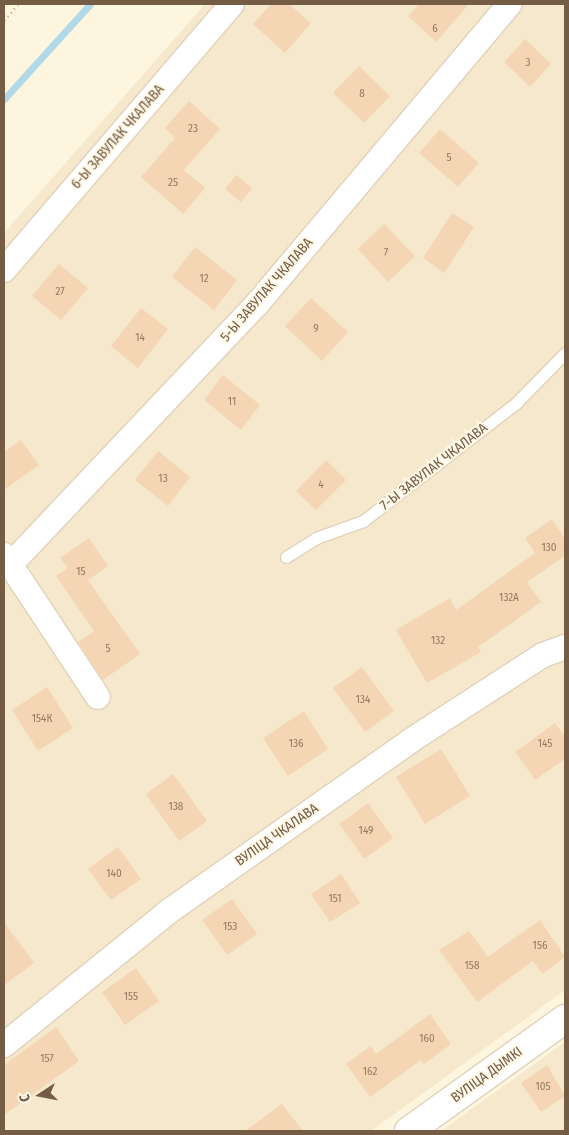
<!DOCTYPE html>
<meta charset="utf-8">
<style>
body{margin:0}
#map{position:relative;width:569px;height:1135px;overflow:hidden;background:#fdf5de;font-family:"Fira Sans Condensed",sans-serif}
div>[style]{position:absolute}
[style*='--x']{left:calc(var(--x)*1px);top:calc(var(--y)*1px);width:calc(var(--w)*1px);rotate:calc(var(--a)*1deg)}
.residential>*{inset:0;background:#f5e8cc}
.stream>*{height:7px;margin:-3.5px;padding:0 3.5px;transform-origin:3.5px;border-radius:3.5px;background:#b2d9e7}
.building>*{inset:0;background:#f4d6b5}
.path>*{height:3px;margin-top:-1.5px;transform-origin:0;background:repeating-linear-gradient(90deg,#d8b998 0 1px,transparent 0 5px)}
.roads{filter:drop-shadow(1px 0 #e1d2ba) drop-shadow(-1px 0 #e1d2ba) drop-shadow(0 1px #e1d2ba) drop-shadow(0 -1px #e1d2ba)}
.lane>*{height:11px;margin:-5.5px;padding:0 5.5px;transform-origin:5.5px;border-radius:5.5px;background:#fff}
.street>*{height:24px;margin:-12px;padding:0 12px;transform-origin:12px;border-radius:12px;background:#fff}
.secondary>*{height:28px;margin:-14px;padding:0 14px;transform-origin:14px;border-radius:14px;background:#fff}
span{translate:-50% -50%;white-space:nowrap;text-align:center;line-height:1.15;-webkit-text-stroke:4px #fff8e6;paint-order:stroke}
.number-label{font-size:11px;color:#947a61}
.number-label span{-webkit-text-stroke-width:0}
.street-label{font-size:14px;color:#745c45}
.frame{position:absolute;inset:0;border:5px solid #745c45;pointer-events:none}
.north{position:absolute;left:15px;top:1070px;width:50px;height:50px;-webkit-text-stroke:4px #fff8e6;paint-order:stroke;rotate:259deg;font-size:14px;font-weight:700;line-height:20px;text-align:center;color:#745c45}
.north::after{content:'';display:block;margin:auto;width:18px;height:22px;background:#745c45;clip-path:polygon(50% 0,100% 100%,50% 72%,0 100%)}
</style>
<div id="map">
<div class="residential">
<i style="clip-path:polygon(205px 4px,565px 4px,565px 990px,371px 1131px,4px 1131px,4px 233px)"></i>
<i style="clip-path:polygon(565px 1042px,565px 1131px,441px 1131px)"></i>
</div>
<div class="stream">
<i style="--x:4;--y:99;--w:128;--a:-47.8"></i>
</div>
<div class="building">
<i style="clip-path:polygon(271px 4px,289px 4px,311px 23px,285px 53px,253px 24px)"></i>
<i style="clip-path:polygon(419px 4px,469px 4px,436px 42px,408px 16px)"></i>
<i style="clip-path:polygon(525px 39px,551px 64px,530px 87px,504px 62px)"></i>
<i style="clip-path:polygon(359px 66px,390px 96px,364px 123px,333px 93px)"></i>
<i style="clip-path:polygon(189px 101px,220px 129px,184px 170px,205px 188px,183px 214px,141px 177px,175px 138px,165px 128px)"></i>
<i style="clip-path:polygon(440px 129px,479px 163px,458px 187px,419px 153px)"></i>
<i style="clip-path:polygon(236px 175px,252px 188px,241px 202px,225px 189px)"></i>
<i style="clip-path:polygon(452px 213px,474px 227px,444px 273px,423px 258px)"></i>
<i style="clip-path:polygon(384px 224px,415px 256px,388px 282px,358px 249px)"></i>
<i style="clip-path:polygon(195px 247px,237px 280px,214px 310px,172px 277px)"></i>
<i style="clip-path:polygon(59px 264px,88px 288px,61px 320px,32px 296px)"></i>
<i style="clip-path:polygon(311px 298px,348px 332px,322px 361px,285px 326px)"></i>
<i style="clip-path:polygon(141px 308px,168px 329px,138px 368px,111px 346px)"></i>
<i style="clip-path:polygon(223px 375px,260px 405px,241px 430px,204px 400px)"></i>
<i style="clip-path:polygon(21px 440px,39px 465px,4px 490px,4px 452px)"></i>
<i style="clip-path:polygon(158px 451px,190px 477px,168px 506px,135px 480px)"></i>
<i style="clip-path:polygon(326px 460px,346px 480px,316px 510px,296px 491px)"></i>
<i style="clip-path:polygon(552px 519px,565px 539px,565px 556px,527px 582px,541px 602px,478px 647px,481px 652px,427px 683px,396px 630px,450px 598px,456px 610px,535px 553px,525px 538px)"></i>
<i style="clip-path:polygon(89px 538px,108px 566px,88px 580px,140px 654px,103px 680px,78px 642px,94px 631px,56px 576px,68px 568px,60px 558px)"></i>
<i style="clip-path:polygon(362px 667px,394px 711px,365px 732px,333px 688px)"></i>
<i style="clip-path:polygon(47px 687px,73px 728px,38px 751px,12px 710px)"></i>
<i style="clip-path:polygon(304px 711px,328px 749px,288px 776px,263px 738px)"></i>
<i style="clip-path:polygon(555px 723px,565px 737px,565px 759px,535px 780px,515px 752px)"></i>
<i style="clip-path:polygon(441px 749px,470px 796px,425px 824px,396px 777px)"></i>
<i style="clip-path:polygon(173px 774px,207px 821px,179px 841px,146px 794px)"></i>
<i style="clip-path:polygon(368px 803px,393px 838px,364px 859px,339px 824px)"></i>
<i style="clip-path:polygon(118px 847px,141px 879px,111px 900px,88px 869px)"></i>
<i style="clip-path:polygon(341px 874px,360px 903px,330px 922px,311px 894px)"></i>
<i style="clip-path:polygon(232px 899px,257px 934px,227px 955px,202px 920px)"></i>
<i style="clip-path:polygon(540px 920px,565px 957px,542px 974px,533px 961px,477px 1002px,439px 950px,469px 931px,488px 957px)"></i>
<i style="clip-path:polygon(4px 922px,34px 963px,4px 985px)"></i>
<i style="clip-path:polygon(136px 968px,159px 1001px,125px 1025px,102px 992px)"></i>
<i style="clip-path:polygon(430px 1014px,451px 1044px,424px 1064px,421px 1060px,370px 1097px,346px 1064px,371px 1046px,376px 1054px)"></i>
<i style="clip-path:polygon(56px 1027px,79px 1061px,4px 1115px,4px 1065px)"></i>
<i style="clip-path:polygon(547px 1065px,565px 1096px,541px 1112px,521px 1083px)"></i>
<i style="clip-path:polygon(282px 1104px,303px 1131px,245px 1131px)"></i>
</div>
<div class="path">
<i style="--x:4;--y:20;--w:21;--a:-49"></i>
</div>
<div class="roads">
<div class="lane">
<i style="--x:286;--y:557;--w:36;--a:-32"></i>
<i style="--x:316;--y:538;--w:50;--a:-19.9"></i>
<i style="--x:363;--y:521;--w:193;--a:-37.6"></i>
<i style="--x:516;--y:403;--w:70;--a:-45.6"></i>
</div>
<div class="street">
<i style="--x:4;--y:270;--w:350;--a:-49.4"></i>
<i style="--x:4;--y:555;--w:170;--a:56.5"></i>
<i style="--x:11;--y:564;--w:358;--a:-46.6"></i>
<i style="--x:257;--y:304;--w:392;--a:-49.9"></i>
<i style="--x:4;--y:1045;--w:211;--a:-39"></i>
<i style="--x:168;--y:912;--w:296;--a:-35.2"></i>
<i style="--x:410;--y:741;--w:158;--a:-32.9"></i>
<i style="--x:543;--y:655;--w:23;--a:-20"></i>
</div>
<div class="secondary">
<i style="--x:409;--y:1131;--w:192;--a:-35.7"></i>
</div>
</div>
<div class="number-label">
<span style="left:435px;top:29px">6</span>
<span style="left:528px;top:63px">3</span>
<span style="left:362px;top:94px">8</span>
<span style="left:193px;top:129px">23</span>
<span style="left:449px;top:158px">5</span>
<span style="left:173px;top:183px">25</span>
<span style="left:386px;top:253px">7</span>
<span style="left:204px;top:279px">12</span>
<span style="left:60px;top:292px">27</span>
<span style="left:316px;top:329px">9</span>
<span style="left:140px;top:338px">14</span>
<span style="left:232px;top:402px">11</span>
<span style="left:163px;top:479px">13</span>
<span style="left:321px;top:485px">4</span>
<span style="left:549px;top:548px">130</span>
<span style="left:81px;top:572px">15</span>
<span style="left:509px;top:598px">132А</span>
<span style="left:438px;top:641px">132</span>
<span style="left:108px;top:649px">5</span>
<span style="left:363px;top:700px">134</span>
<span style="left:42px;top:719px">154К</span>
<span style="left:296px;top:744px">136</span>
<span style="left:545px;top:744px">145</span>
<span style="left:176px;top:807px">138</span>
<span style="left:366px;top:831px">149</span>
<span style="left:114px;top:874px">140</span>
<span style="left:335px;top:899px">151</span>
<span style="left:230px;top:927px">153</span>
<span style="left:540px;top:946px">156</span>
<span style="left:472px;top:966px">158</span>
<span style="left:131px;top:997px">155</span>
<span style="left:427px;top:1039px">160</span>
<span style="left:47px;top:1059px">157</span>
<span style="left:370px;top:1072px">162</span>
<span style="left:543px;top:1087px">105</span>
</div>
<div class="street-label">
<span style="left:118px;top:137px;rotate:-49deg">6-Ы ЗАВУЛАК ЧКАЛАВА</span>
<span style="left:267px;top:290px;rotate:-49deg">5-Ы ЗАВУЛАК ЧКАЛАВА</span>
<span style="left:434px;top:467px;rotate:-38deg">7-Ы ЗАВУЛАК ЧКАЛАВА</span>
<span style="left:277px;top:835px;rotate:-35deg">ВУЛІЦА ЧКАЛАВА</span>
<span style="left:487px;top:1075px;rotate:-36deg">ВУЛІЦА ДЫМКІ</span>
</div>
<div class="frame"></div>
<div class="north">С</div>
</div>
